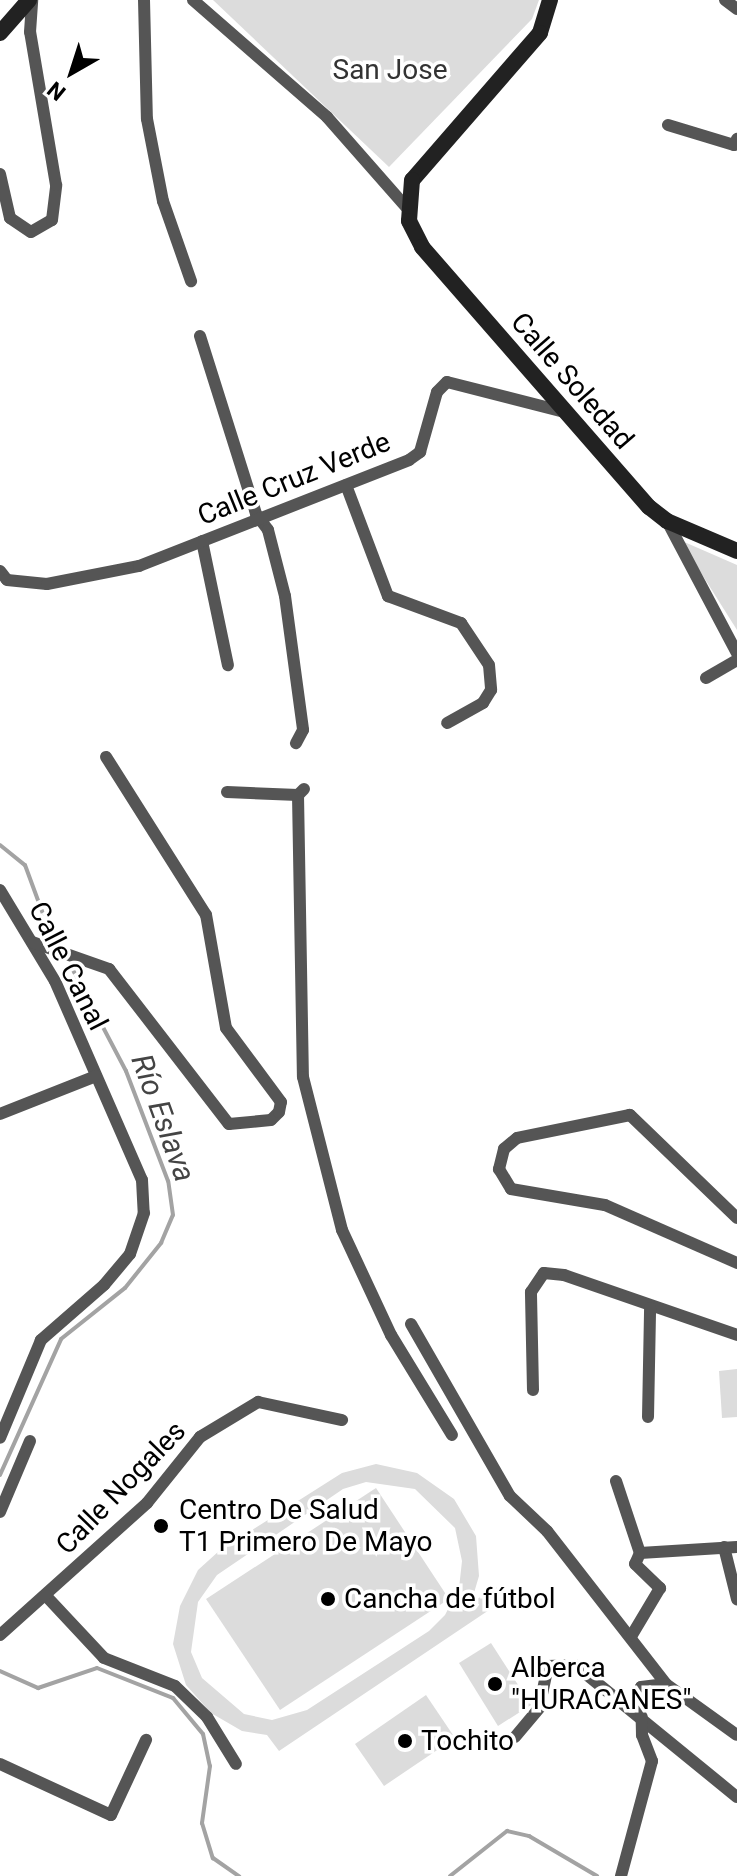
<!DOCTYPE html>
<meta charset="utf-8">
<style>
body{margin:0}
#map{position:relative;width:737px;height:1876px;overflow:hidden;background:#fff;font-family:Roboto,sans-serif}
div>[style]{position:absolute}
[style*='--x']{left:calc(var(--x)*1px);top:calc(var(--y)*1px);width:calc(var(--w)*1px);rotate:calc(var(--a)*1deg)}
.green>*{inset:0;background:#dcdcdc}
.stream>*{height:4px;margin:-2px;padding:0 2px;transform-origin:2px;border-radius:2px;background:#a3a3a3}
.street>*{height:12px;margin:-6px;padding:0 6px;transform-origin:6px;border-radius:6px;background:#555}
.secondary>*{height:16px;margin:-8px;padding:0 8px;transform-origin:8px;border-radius:8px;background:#222}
.dots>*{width:22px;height:22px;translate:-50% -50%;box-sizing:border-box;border:4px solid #fff;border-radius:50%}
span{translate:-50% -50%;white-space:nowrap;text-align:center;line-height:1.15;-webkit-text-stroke:7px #fff;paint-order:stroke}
.park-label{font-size:28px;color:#333}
.street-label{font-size:28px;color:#000}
.poi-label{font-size:28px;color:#000}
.left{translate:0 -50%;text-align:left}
.water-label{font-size:30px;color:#444;font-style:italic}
.north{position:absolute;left:32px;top:32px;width:80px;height:80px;-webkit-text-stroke:6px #fff;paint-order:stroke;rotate:219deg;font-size:22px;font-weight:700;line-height:32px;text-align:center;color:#000}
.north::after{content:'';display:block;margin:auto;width:28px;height:36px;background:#000;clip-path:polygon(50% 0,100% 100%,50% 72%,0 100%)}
</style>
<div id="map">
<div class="green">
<i style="clip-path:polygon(213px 0,539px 0,532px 19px,389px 167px)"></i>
<i style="clip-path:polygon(682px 541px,737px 565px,737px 630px,703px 576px)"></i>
<i style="clip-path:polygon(737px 1369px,737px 1417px,722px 1418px,719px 1371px)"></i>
<i style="clip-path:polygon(evenodd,376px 1464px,417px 1473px,454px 1499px,476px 1536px,479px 1576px,471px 1603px,496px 1587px,504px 1600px,279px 1751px,267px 1735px,242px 1731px,211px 1713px,186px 1685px,173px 1644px,180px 1606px,198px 1570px,219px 1551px,342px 1473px,376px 1464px,366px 1482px,415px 1489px,455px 1528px,462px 1561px,459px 1588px,445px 1615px,429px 1631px,307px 1710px,272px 1720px,244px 1714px,202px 1678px,191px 1652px,198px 1602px,217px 1575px,343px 1489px,366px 1482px)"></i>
<i style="clip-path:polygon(376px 1488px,449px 1599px,280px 1710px,206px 1599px)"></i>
<i style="clip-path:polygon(491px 1643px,531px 1705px,498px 1726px,459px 1663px)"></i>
<i style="clip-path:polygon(426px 1695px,455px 1738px,384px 1786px,355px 1744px)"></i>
</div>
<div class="stream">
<i style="--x:0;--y:845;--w:32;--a:39"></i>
<i style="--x:25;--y:865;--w:52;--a:69.8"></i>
<i style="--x:0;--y:1475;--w:149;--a:-65.8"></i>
<i style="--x:61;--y:1339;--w:82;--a:-38.6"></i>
<i style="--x:125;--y:1288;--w:58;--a:-51.3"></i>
<i style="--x:161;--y:1243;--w:30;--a:-67"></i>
<i style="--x:173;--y:1215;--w:34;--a:-98"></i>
<i style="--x:168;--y:1181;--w:118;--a:-110.9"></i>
<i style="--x:126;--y:1071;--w:116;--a:-117.7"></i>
<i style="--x:0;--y:1671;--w:42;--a:24.1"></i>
<i style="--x:38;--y:1688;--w:62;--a:-18.7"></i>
<i style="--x:97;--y:1668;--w:82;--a:21.5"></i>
<i style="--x:173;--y:1698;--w:47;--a:50.2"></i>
<i style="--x:203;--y:1734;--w:33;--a:78"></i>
<i style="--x:210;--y:1766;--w:58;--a:98"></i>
<i style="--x:202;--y:1823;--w:37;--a:73"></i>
<i style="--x:213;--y:1858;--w:32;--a:35"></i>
<i style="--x:450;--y:1876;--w:73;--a:-38.3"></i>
<i style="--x:507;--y:1831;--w:23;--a:13"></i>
<i style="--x:529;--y:1836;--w:79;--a:30.5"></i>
</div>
<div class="street">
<i style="--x:144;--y:0;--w:119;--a:88.6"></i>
<i style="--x:147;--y:119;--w:84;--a:79"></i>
<i style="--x:163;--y:201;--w:85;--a:70.7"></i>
<i style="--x:193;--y:0;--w:178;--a:41.1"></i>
<i style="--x:327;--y:117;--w:120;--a:48.7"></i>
<i style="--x:725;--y:0;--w:15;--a:37"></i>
<i style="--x:668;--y:125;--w:69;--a:16.9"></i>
<i style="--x:734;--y:145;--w:7;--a:-63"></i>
<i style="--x:0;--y:174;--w:45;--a:77.2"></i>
<i style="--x:10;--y:218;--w:25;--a:34"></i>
<i style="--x:31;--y:232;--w:24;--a:-30"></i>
<i style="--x:52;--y:220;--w:35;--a:-83"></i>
<i style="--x:56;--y:185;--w:155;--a:-99.6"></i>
<i style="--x:30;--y:32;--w:32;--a:-86"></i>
<i style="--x:200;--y:336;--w:187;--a:72.5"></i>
<i style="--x:256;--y:514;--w:20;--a:53"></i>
<i style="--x:268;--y:530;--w:68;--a:75.6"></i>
<i style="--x:285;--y:596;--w:135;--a:82.3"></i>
<i style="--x:303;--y:730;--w:15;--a:118"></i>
<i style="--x:346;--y:485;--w:119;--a:69.3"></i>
<i style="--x:388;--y:596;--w:78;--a:20.3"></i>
<i style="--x:461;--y:623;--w:50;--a:56.3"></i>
<i style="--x:489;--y:665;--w:25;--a:85"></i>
<i style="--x:491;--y:690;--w:15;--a:122"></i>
<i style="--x:483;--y:703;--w:41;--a:150.9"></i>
<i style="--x:667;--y:521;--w:149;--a:62.1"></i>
<i style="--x:202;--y:541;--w:127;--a:78.2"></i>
<i style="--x:0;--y:571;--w:11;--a:52"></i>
<i style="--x:7;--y:580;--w:40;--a:5.7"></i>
<i style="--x:47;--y:584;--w:94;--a:-11.1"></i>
<i style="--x:139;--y:566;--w:290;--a:-21.4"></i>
<i style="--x:409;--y:460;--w:14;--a:-36"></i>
<i style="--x:420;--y:452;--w:62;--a:-74.2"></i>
<i style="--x:437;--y:392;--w:14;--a:-45"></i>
<i style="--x:447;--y:382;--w:118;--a:14.3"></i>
<i style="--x:706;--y:678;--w:36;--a:-30"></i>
<i style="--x:304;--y:789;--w:8;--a:135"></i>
<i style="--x:298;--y:795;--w:282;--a:89"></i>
<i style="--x:303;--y:1077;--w:158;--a:75.7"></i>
<i style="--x:342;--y:1230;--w:116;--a:65"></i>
<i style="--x:391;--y:1335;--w:117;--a:58.6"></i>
<i style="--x:227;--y:792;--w:71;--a:2.4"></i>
<i style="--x:0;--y:890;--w:106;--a:58.9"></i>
<i style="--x:55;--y:981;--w:217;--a:66.4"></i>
<i style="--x:142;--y:1180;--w:33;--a:87"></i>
<i style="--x:144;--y:1213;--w:43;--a:108.9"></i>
<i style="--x:130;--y:1254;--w:40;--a:130"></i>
<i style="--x:104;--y:1285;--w:84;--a:138.9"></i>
<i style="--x:41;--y:1340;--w:106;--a:112.7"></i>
<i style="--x:32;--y:942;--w:82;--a:19.3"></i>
<i style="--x:109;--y:969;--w:196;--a:52.3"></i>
<i style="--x:229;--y:1124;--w:42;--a:-5.4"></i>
<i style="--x:271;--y:1120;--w:11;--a:-45"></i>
<i style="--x:279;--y:1112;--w:10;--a:-79"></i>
<i style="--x:281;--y:1102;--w:92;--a:-126.6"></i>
<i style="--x:226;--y:1028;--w:115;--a:-100"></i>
<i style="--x:206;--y:915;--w:187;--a:-122.3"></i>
<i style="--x:0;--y:1114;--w:103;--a:-21.6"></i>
<i style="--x:737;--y:1218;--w:149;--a:-136.1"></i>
<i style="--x:630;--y:1115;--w:115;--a:168.5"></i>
<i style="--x:517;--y:1138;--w:17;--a:140"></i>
<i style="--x:504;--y:1149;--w:21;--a:104"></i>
<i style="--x:499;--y:1169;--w:23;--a:59"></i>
<i style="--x:511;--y:1189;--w:95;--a:9.7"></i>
<i style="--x:605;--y:1205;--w:144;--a:23.7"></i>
<i style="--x:411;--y:1324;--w:198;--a:60.1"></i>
<i style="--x:510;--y:1496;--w:51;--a:43.4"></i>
<i style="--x:547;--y:1531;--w:194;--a:52.1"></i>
<i style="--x:666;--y:1684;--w:87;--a:35.7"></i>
<i style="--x:533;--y:1390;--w:98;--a:-91.2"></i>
<i style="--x:531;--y:1292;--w:23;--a:-56"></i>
<i style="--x:544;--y:1273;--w:20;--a:6"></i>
<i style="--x:564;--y:1275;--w:183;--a:19.1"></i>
<i style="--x:648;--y:1417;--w:109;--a:-88.9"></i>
<i style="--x:616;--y:1481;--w:76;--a:71.6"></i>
<i style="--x:640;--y:1553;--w:12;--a:114"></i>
<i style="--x:635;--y:1564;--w:35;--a:44"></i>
<i style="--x:660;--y:1588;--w:55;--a:120.8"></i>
<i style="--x:0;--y:1512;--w:77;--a:-67.1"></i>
<i style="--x:724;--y:1547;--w:54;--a:76"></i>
<i style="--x:640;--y:1553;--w:97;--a:-3.5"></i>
<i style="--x:47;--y:1597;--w:83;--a:46.9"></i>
<i style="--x:104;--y:1658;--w:76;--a:21.5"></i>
<i style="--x:175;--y:1686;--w:45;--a:44.1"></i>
<i style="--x:207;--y:1717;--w:55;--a:58.3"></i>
<i style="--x:0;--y:1635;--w:198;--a:-41.9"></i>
<i style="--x:147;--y:1503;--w:85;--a:-51.2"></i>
<i style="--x:200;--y:1437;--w:68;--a:-31.1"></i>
<i style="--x:258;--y:1402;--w:86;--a:12.1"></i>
<i style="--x:515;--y:1737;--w:38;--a:-50"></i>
<i style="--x:539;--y:1708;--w:43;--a:-77.9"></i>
<i style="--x:548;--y:1666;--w:27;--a:-2"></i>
<i style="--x:575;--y:1665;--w:209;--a:39.2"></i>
<i style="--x:0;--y:1764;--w:122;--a:24.7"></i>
<i style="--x:111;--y:1815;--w:83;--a:-65"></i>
<i style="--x:621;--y:1876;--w:119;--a:-74.9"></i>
<i style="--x:652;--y:1761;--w:28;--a:-111"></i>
<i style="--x:642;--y:1735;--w:48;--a:-91.2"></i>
<i style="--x:641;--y:1687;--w:25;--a:-7"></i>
</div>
<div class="secondary">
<i style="--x:550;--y:0;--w:34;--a:107"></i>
<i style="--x:540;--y:33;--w:195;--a:131"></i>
<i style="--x:412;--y:180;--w:41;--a:94.2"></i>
<i style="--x:409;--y:221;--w:29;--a:63"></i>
<i style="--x:422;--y:247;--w:345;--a:48.9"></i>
<i style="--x:649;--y:507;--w:23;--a:38"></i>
<i style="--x:667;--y:521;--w:76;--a:23.2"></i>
<i style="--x:0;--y:33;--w:44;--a:-48.7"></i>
</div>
<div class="dots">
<i style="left:161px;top:1526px;background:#000"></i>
<i style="left:328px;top:1599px;background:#000"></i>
<i style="left:495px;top:1684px;background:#000"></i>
<i style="left:405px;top:1741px;background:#000"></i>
</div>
<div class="park-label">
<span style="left:390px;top:70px">San Jose</span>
</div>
<div class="street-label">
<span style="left:572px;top:381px;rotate:49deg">Calle Soledad</span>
<span style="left:294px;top:479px;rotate:-22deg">Calle Cruz Verde</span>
<span style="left:68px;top:966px;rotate:63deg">Calle Canal</span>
<span style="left:121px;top:1488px;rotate:-46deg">Calle Nogales</span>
</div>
<div class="poi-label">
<span class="left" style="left:179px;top:1526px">Centro De Salud<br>T1 Primero De Mayo</span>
<span class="left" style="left:344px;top:1599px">Cancha de fútbol</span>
<span class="left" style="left:511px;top:1684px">Alberca<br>"HURACANES"</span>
<span class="left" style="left:421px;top:1741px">Tochito</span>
</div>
<div class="water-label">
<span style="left:163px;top:1118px;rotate:70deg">Río Eslava</span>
</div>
<div class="north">N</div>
</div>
